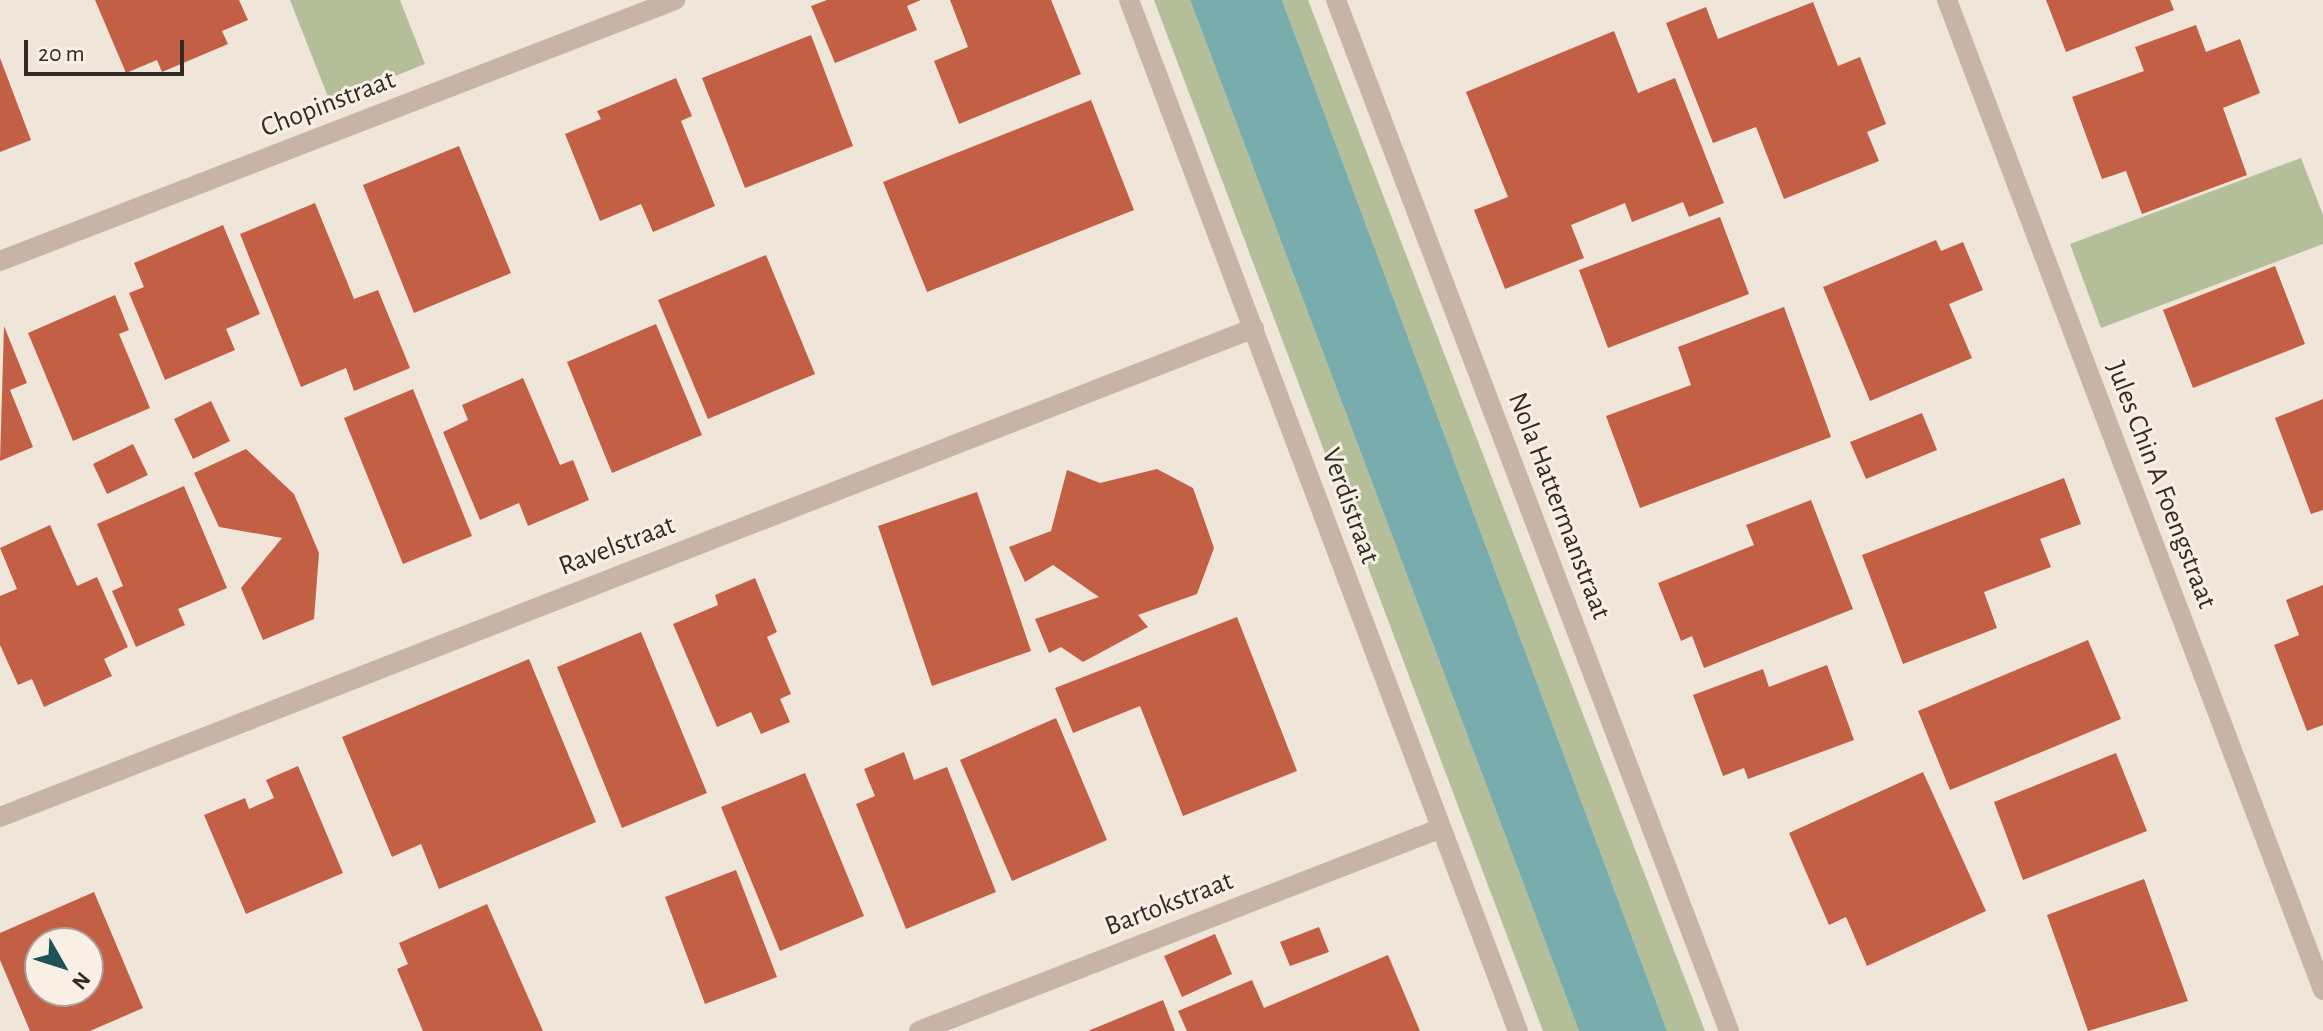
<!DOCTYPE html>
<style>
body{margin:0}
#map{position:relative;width:2323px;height:1031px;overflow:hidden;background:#f0e5d9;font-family:"Alegreya Sans",sans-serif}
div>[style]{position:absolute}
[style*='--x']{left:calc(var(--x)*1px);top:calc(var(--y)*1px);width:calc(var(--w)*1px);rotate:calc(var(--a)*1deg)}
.green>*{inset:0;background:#b4bf9a}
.water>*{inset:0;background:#79acad}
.building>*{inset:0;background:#c35f45}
.minor>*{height:20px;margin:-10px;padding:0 10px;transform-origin:10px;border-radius:10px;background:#c8b4a6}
span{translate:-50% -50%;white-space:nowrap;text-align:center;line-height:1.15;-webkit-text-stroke:6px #f8efe5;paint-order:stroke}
.street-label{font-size:28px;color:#342a27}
.north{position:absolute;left:24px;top:927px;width:80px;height:80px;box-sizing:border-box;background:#f8efe5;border:2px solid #aaa099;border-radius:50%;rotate:129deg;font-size:22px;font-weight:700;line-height:32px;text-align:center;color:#342a27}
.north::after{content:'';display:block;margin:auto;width:28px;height:36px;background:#1d5354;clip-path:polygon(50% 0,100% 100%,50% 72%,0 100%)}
.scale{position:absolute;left:24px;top:40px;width:160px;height:36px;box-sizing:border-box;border:4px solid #342a27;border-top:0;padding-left:10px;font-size:24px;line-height:28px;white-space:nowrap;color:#342a27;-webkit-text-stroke:6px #f8efe5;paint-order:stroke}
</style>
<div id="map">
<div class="green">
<i style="clip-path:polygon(290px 0,400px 0,425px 64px,330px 102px)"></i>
<i style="clip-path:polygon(1154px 0,1190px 0,1579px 1031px,1543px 1031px)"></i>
<i style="clip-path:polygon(1282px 0,1308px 0,1705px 1031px,1667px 1031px)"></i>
<i style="clip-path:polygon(2301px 158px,2323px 215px,2323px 244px,2101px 328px,2070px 244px)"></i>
</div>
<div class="water">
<i style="clip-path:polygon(1190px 0,1282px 0,1667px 1031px,1579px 1031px)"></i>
</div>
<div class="building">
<i style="clip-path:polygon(95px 0,239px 0,248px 20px,222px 31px,228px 44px,162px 72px,157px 60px,126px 73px)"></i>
<i style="clip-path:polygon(827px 0,921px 0,907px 6px,917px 30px,835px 63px,811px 6px)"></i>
<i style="clip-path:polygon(950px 0,1051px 0,1081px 74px,959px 124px,934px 61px,968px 47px)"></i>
<i style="clip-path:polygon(2046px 0,2170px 0,2174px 10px,2066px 52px)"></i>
<i style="clip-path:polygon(1813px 2px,1838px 66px,1860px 57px,1886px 124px,1867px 132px,1879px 161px,1784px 199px,1756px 127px,1713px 143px,1666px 23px,1706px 7px,1718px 39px)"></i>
<i style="clip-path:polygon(2196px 25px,2206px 52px,2240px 39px,2260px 93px,2223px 108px,2247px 175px,2142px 214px,2126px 171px,2102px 179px,2072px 97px,2144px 71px,2135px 47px)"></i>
<i style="clip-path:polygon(1614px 31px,1638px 93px,1675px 78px,1724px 203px,1689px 217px,1683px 202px,1632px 222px,1625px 203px,1571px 225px,1584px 258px,1505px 289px,1474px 210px,1508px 197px,1466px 92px)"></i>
<i style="clip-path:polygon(811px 35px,853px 146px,745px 188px,702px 78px)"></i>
<i style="clip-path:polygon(0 58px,31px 140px,0 152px)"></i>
<i style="clip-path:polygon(676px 78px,692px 116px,681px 121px,715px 206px,653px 232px,641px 204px,600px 221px,565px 134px,601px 119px,597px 111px)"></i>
<i style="clip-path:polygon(1091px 100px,1134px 210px,927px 292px,883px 182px)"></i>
<i style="clip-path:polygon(459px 146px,511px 273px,414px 313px,363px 185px)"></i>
<i style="clip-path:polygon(315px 203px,354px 299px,378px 290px,410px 368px,354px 391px,346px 368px,301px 387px,240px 234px)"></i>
<i style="clip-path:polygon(1720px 217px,1749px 294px,1608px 348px,1579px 270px)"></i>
<i style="clip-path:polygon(223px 225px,260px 314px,226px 329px,235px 350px,165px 380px,129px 293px,144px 287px,134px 263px)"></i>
<i style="clip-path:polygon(1936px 240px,1941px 251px,1963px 242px,1983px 290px,1949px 304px,1972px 358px,1870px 401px,1823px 287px)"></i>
<i style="clip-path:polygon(766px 255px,815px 374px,708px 419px,658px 300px)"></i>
<i style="clip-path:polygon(2275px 266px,2305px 344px,2193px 388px,2163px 310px)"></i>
<i style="clip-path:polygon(115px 295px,129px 330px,119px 334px,150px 408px,73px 441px,28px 333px)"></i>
<i style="clip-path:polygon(1784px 307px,1831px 437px,1640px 508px,1606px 416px,1691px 385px,1678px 347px)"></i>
<i style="clip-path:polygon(656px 324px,702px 435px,612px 473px,567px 362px)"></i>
<i style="clip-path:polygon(4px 326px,27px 383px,10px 390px,33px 447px,0 461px)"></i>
<i style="clip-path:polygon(523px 378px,560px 465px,573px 460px,589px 500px,528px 526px,519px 503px,480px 520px,443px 432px,468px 420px,462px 405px)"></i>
<i style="clip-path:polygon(413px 389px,472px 536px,403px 564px,344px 418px)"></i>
<i style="clip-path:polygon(2323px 399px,2323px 510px,2311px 514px,2275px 418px)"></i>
<i style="clip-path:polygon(211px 401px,230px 441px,193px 459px,174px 419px)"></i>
<i style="clip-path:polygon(1922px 413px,1937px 450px,1866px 479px,1850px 442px)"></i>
<i style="clip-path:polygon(133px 444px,148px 475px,107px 494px,93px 464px)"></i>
<i style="clip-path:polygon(246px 449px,294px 494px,319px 553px,314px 619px,263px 640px,241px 588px,282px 538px,219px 527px,194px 473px)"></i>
<i style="clip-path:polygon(1157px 469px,1193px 488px,1214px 548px,1197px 594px,1138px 615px,1148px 627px,1083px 662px,1061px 647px,1049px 653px,1035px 619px,1099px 597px,1053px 565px,1025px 582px,1009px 547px,1051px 531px,1067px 470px,1100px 483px)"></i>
<i style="clip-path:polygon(2064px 478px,2081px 524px,2040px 539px,2051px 567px,1984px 592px,1997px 628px,1903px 664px,1862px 555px)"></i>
<i style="clip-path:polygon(184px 486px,227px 588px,178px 609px,185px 625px,136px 647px,112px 591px,123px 586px,97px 524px)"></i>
<i style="clip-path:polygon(977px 492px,1031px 651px,932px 686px,878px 526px)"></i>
<i style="clip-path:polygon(1811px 500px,1853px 609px,1704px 668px,1692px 636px,1681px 641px,1658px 583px,1754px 545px,1746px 525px)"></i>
<i style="clip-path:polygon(50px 525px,77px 586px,97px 577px,128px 647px,104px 659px,112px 676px,44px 707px,32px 679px,18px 685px,0 645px,0 596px,17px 589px,0 548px)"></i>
<i style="clip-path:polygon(755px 578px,777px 632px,767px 637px,791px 694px,780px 699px,790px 722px,761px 734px,751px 712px,717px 727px,673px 624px,718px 605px,715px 595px)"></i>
<i style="clip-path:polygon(2323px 585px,2323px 725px,2307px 731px,2274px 645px,2299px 635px,2286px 600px)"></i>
<i style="clip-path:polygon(1237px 617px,1297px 771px,1183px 816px,1140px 706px,1073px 733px,1055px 688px)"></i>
<i style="clip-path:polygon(641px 632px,707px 793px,622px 828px,557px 667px)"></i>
<i style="clip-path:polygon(2088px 640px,2121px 719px,1950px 790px,1918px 711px)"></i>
<i style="clip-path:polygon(529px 659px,596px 822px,439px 889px,421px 844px,392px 857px,342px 737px)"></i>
<i style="clip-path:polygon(1827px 665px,1854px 740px,1748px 779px,1744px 768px,1723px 776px,1693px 695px,1763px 669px,1769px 687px)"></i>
<i style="clip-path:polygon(1056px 718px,1107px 840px,1012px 881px,960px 760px)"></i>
<i style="clip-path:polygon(904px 752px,914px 780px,947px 767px,996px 892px,906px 929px,856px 804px,875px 796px,864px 769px)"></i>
<i style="clip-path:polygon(2116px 753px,2147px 831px,2023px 880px,1994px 802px)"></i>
<i style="clip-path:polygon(298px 766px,343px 873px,246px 914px,204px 815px,245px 798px,249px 809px,274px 798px,266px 780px)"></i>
<i style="clip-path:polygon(1923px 772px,1986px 911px,1867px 966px,1846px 917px,1829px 925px,1789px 833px)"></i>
<i style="clip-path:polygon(805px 773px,864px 916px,780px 951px,721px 807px)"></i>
<i style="clip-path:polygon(736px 870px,777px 977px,705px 1004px,665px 897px)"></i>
<i style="clip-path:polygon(2144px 879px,2188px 1001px,2088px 1031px,2047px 915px)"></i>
<i style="clip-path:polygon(evenodd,94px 892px,143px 1008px,90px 1031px,30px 1031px,0 960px,0 933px,94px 892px,40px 943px,88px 943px,88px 991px,40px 991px,40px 943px)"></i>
<i style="clip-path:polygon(487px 904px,543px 1031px,423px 1031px,397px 969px,408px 964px,399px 943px)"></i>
<i style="clip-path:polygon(1319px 927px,1329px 952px,1290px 966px,1280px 942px)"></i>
<i style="clip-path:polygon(1215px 934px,1232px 974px,1182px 997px,1164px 956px)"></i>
<i style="clip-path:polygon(1388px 955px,1420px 1031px,1187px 1031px,1178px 1011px,1252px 980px,1264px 1008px)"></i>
<i style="clip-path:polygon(1163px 1000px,1175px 1031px,1088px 1031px)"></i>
</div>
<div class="minor">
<i style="--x:1129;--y:0;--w:1102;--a:69.33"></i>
<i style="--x:1336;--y:0;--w:1103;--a:69.13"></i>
<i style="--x:1947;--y:0;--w:1059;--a:69.2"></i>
<i style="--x:0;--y:261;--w:724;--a:-21.14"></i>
<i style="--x:0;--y:817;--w:1346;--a:-21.3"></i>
<i style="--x:919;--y:1031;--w:558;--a:-21.23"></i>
</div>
<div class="street-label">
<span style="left:328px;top:104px;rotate:-21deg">Chopinstraat</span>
<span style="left:2161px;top:485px;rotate:69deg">Jules Chin A Foengstraat</span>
<span style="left:1350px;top:506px;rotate:70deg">Verdistraat</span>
<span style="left:1559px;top:506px;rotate:69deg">Nola Hattermanstraat</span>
<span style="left:617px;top:546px;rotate:-21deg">Ravelstraat</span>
<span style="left:1169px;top:904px;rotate:-21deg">Bartokstraat</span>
</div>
<div class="north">N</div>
<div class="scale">20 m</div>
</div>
